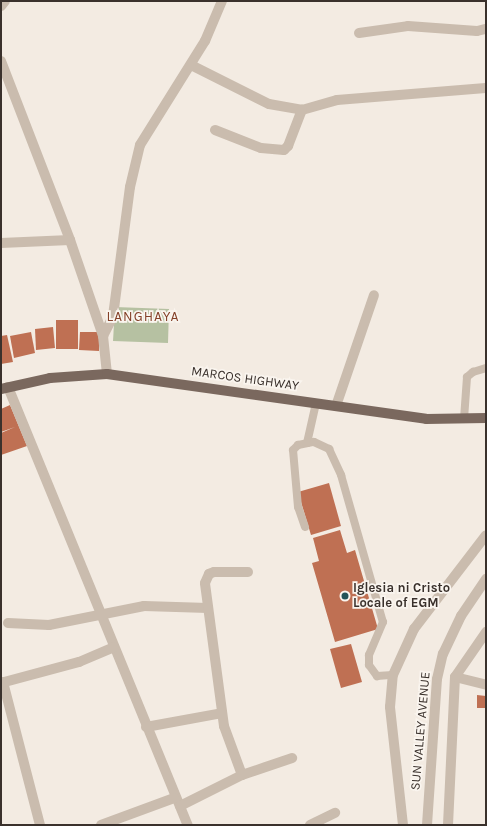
<!DOCTYPE html>
<style>
body{margin:0}
#map{position:relative;width:487px;height:826px;overflow:hidden;background:#f3ebe2;font-family:Karla,sans-serif}
div>[style]{position:absolute}
[style*='--x']{left:calc(var(--x)*1px);top:calc(var(--y)*1px);width:calc(var(--w)*1px);rotate:calc(var(--a)*1deg)}
.green>*{inset:0;background:#b6c1a2}
.building>*{inset:0;background:#bf7053}
.service>*{height:8px;margin:-4px;padding:0 4px;transform-origin:4px;border-radius:4px;background:#cabcae}
.minor>*{height:10px;margin:-5px;padding:0 5px;transform-origin:5px;border-radius:5px;background:#cabcae}
.tertiary>*{height:10px;margin:-5px;padding:0 5px;transform-origin:5px;border-radius:5px;background:#cabcae}
.primary>*{height:10px;margin:-5px;padding:0 5px;transform-origin:5px;border-radius:5px;background:#7a685e}
.dots>*{width:11px;height:11px;translate:-50% -50%;box-sizing:border-box;border:2px solid #faf5ef;border-radius:50%}
span{translate:-50% -50%;white-space:nowrap;text-align:center;line-height:1.15;-webkit-text-stroke:3.5px #faf5ef;paint-order:stroke}
.street-label{font-size:13px;color:#3a312c}
.poi-label{font-size:13px;color:#3a312c;font-weight:700}
.left{translate:0 -50%;text-align:left}
.neighbourhood-label{font-size:14px;color:#844129;letter-spacing:1px}
.frame{position:absolute;inset:0;border:2px solid #3a312c;pointer-events:none}
</style>
<div id="map">
<div class="green">
<i style="clip-path:polygon(115px 307px,169px 309px,168px 343px,113px 341px)"></i>
</div>
<div class="building">
<i style="clip-path:polygon(56px 320px,78px 320px,78px 349px,56px 349px)"></i>
<i style="clip-path:polygon(53px 327px,55px 348px,36px 350px,35px 329px)"></i>
<i style="clip-path:polygon(31px 332px,35px 353px,14px 358px,10px 336px)"></i>
<i style="clip-path:polygon(80px 332px,99px 332px,99px 351px,79px 350px)"></i>
<i style="clip-path:polygon(7px 335px,13px 362px,1px 364px,1px 336px)"></i>
<i style="clip-path:polygon(10px 405px,27px 446px,1px 455px,1px 433px,15px 427px,1px 432px,1px 409px)"></i>
<i style="clip-path:polygon(329px 483px,341px 526px,311px 535px,298px 492px)"></i>
<i style="clip-path:polygon(340px 530px,347px 553px,355px 550px,378px 629px,335px 642px,312px 563px,319px 561px,313px 538px)"></i>
<i style="clip-path:polygon(351px 644px,362px 682px,341px 688px,330px 649px)"></i>
<i style="clip-path:polygon(477px 695px,486px 696px,486px 708px,477px 708px)"></i>
</div>
<div class="service">
<i style="--x:464;--y:419;--w:42;--a:-85.9"></i>
<i style="--x:467;--y:377;--w:8;--a:-40"></i>
<i style="--x:473;--y:372;--w:14;--a:-17"></i>
<i style="--x:307;--y:443;--w:41;--a:-77.3"></i>
<i style="--x:305;--y:527;--w:21;--a:-109"></i>
<i style="--x:298;--y:507;--w:57;--a:-95"></i>
<i style="--x:293;--y:450;--w:7;--a:-45"></i>
<i style="--x:298;--y:445;--w:16;--a:-11"></i>
<i style="--x:314;--y:442;--w:17;--a:25"></i>
<i style="--x:329;--y:449;--w:29;--a:65"></i>
<i style="--x:341;--y:475;--w:153;--a:74.1"></i>
<i style="--x:383;--y:622;--w:36;--a:113"></i>
<i style="--x:369;--y:655;--w:10;--a:90"></i>
<i style="--x:369;--y:665;--w:14;--a:54"></i>
<i style="--x:377;--y:676;--w:16;--a:-4"></i>
</div>
<div class="minor">
<i style="--x:359;--y:33;--w:49;--a:-8.1"></i>
<i style="--x:408;--y:26;--w:69;--a:4.1"></i>
<i style="--x:477;--y:31;--w:9;--a:-13"></i>
<i style="--x:1;--y:61;--w:192;--a:68.9"></i>
<i style="--x:70;--y:240;--w:102;--a:71"></i>
<i style="--x:103;--y:336;--w:38;--a:84"></i>
<i style="--x:191;--y:65;--w:87;--a:26.6"></i>
<i style="--x:269;--y:104;--w:34;--a:10"></i>
<i style="--x:302;--y:110;--w:36;--a:-16"></i>
<i style="--x:337;--y:100;--w:149;--a:-4.6"></i>
<i style="--x:215;--y:130;--w:49;--a:21.4"></i>
<i style="--x:261;--y:148;--w:23;--a:5"></i>
<i style="--x:284;--y:150;--w:6;--a:-45"></i>
<i style="--x:288;--y:146;--w:39;--a:-69"></i>
<i style="--x:1;--y:243;--w:69;--a:-2.5"></i>
<i style="--x:103;--y:336;--w:22;--a:-63"></i>
<i style="--x:113;--y:316;--w:130;--a:-82.5"></i>
<i style="--x:130;--y:187;--w:43;--a:-76.6"></i>
<i style="--x:140;--y:145;--w:123;--a:-58"></i>
<i style="--x:205;--y:41;--w:43;--a:-67"></i>
<i style="--x:8;--y:387;--w:474;--a:67.7"></i>
<i style="--x:336;--y:406;--w:117;--a:-71.1"></i>
<i style="--x:8;--y:623;--w:41;--a:2.8"></i>
<i style="--x:49;--y:625;--w:97;--a:-11.3"></i>
<i style="--x:144;--y:606;--w:64;--a:1.8"></i>
<i style="--x:455;--y:677;--w:32;--a:14"></i>
<i style="--x:3;--y:682;--w:148;--a:75.5"></i>
<i style="--x:1;--y:683;--w:81;--a:-15.1"></i>
<i style="--x:79;--y:662;--w:38;--a:-23"></i>
<i style="--x:146;--y:727;--w:77;--a:-10.4"></i>
<i style="--x:242;--y:775;--w:52;--a:-110.2"></i>
<i style="--x:224;--y:726;--w:144;--a:-97.6"></i>
<i style="--x:205;--y:583;--w:10;--a:-66"></i>
<i style="--x:209;--y:574;--w:5;--a:-22"></i>
<i style="--x:214;--y:572;--w:34;--a:0"></i>
<i style="--x:180;--y:806;--w:69;--a:-26.6"></i>
<i style="--x:242;--y:775;--w:53;--a:-18.8"></i>
<i style="--x:101;--y:825;--w:78;--a:-20.3"></i>
<i style="--x:310;--y:825;--w:28;--a:-26"></i>
<i style="--x:403;--y:825;--w:119;--a:-96.3"></i>
<i style="--x:390;--y:707;--w:32;--a:-85"></i>
<i style="--x:393;--y:675;--w:51;--a:-65.5"></i>
<i style="--x:414;--y:629;--w:118;--a:-52.5"></i>
<i style="--x:427;--y:825;--w:146;--a:-86.1"></i>
<i style="--x:437;--y:679;--w:26;--a:-77"></i>
<i style="--x:443;--y:654;--w:42;--a:-64.7"></i>
<i style="--x:461;--y:616;--w:45;--a:-56"></i>
<i style="--x:448;--y:825;--w:148;--a:-87.3"></i>
<i style="--x:455;--y:677;--w:55;--a:-55.4"></i>
</div>
<div class="tertiary">
<i style="--x:1;--y:6;--w:6;--a:-51"></i>
</div>
<div class="primary">
<i style="--x:1;--y:389;--w:50;--a:-12.7"></i>
<i style="--x:50;--y:378;--w:57;--a:-4"></i>
<i style="--x:107;--y:374;--w:322;--a:8"></i>
<i style="--x:426;--y:419;--w:60;--a:-1"></i>
</div>
<div class="dots">
<i style="left:345px;top:596px;background:#235459"></i>
</div>
<div class="street-label">
<span style="left:245px;top:379px;rotate:8deg">MARCOS HIGHWAY</span>
<span style="left:421px;top:731px;rotate:-85deg">SUN VALLEY AVENUE</span>
</div>
<div class="poi-label">
<span class="left" style="left:353px;top:596px">Iglesia ni Cristo<br>Locale of EGM</span>
</div>
<div class="neighbourhood-label">
<span style="left:143px;top:317px">LANGHAYA</span>
</div>
<div class="frame"></div>
</div>
